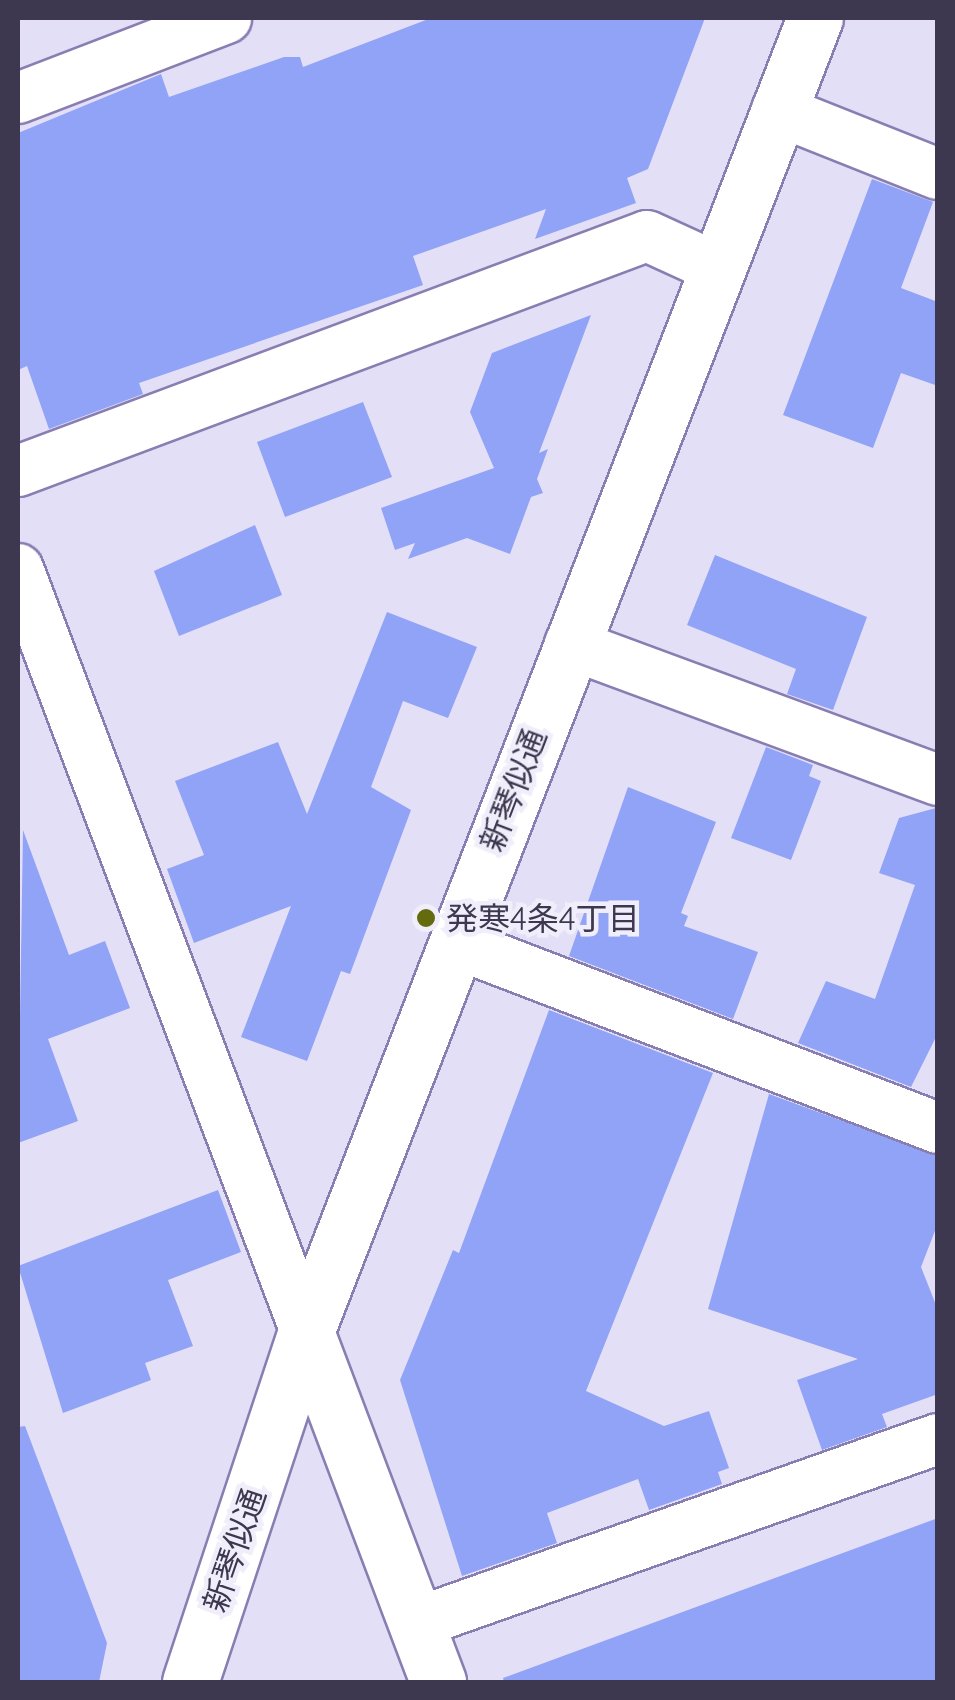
<!DOCTYPE html>
<meta charset="utf-8">
<style>
body{margin:0}
#map{position:relative;width:955px;height:1700px;overflow:hidden;background:#e3dff6;font-family:Quicksand,"Noto Sans JP",sans-serif}
div>[style]{position:absolute}
[style*='--x']{left:calc(var(--x)*1px);top:calc(var(--y)*1px);width:calc(var(--w)*1px);rotate:calc(var(--a)*1deg)}
.building>*{inset:0;background:#91a3f6}
.roads{filter:drop-shadow(2px 0 #897eb2) drop-shadow(-2px 0 #897eb2) drop-shadow(0 2px #897eb2) drop-shadow(0 -2px #897eb2)}
.street>*{height:50px;margin:-25px;padding:0 25px;transform-origin:25px;border-radius:25px;background:#fff}
.secondary>*{height:55px;margin:-27.5px;padding:0 27.5px;transform-origin:27.5px;border-radius:27.5px;background:#fff}
.dots>*{width:28px;height:28px;translate:-50% -50%;box-sizing:border-box;border:5px solid #f0eefa;border-radius:50%}
span{translate:-50% -50%;white-space:nowrap;text-align:center;line-height:1.15;-webkit-text-stroke:9px #f0eefa;paint-order:stroke}
.street-label{font-size:32px;color:#3d384f}
.poi-label{font-size:32px;color:#3d384f}
.left{translate:0 -50%;text-align:left}
.frame{position:absolute;inset:0;border:20px solid #3d384f;pointer-events:none}
</style>
<div id="map">
<div class="building">
<i style="clip-path:polygon(431px 18px,705px 18px,648px 169px,627px 178px,636px 203px,535px 239px,546px 209px,413px 256px,423px 285px,139px 383px,143px 394px,49px 429px,27px 366px,18px 370px,18px 133px,161px 74px,169px 97px,284px 57px,300px 57px,303px 67px)"></i>
<i style="clip-path:polygon(872px 179px,933px 202px,901px 288px,938px 302px,938px 386px,901px 373px,873px 448px,783px 415px)"></i>
<i style="clip-path:polygon(591px 315px,539px 453px,548px 449px,537px 479px,543px 493px,531px 497px,510px 554px,467px 538px,408px 559px,415px 543px,395px 550px,381px 508px,494px 468px,470px 412px,492px 353px)"></i>
<i style="clip-path:polygon(363px 402px,392px 477px,285px 517px,257px 442px)"></i>
<i style="clip-path:polygon(255px 525px,282px 595px,179px 636px,154px 571px)"></i>
<i style="clip-path:polygon(715px 555px,867px 617px,833px 710px,787px 694px,796px 669px,687px 625px)"></i>
<i style="clip-path:polygon(387px 612px,477px 647px,448px 718px,403px 701px,371px 787px,411px 810px,350px 974px,341px 971px,307px 1061px,241px 1037px,291px 906px,194px 943px,167px 869px,204px 855px,175px 781px,278px 742px,307px 814px)"></i>
<i style="clip-path:polygon(766px 747px,813px 765px,809px 776px,821px 781px,791px 860px,731px 838px)"></i>
<i style="clip-path:polygon(628px 787px,716px 822px,681px 913px,688px 916px,684px 926px,758px 952px,733px 1019px,569px 956px)"></i>
<i style="clip-path:polygon(936px 808px,938px 1033px,911px 1087px,798px 1043px,826px 981px,875px 999px,915px 885px,879px 873px,899px 818px)"></i>
<i style="clip-path:polygon(23px 830px,69px 955px,105px 941px,130px 1008px,48px 1039px,78px 1121px,18px 1143px)"></i>
<i style="clip-path:polygon(549px 1010px,713px 1073px,586px 1391px,664px 1426px,709px 1411px,729px 1468px,718px 1472px,722px 1484px,649px 1510px,638px 1479px,547px 1513px,557px 1543px,462px 1576px,400px 1380px,453px 1250px,459px 1253px)"></i>
<i style="clip-path:polygon(769px 1094px,938px 1156px,938px 1223px,921px 1267px,938px 1310px,938px 1394px,882px 1414px,887px 1427px,822px 1450px,797px 1380px,858px 1359px,708px 1309px)"></i>
<i style="clip-path:polygon(218px 1190px,241px 1252px,168px 1280px,193px 1346px,145px 1363px,151px 1380px,63px 1413px,18px 1266px)"></i>
<i style="clip-path:polygon(25px 1426px,107px 1643px,99px 1682px,18px 1682px,18px 1427px)"></i>
<i style="clip-path:polygon(938px 1518px,938px 1682px,504px 1682px,503px 1678px)"></i>
</div>
<div class="roads">
<div class="street">
<i style="--x:18;--y:98;--w:223;--a:-21"></i>
<i style="--x:777;--y:110;--w:173;--a:21.7"></i>
<i style="--x:18;--y:471;--w:671;--a:-20.49"></i>
<i style="--x:647;--y:236;--w:77;--a:24.6"></i>
<i style="--x:18;--y:569;--w:816;--a:69.32"></i>
<i style="--x:570;--y:644;--w:392;--a:20.3"></i>
<i style="--x:455;--y:943;--w:517;--a:20.96"></i>
<i style="--x:416;--y:1623;--w:553;--a:-19.42"></i>
</div>
<div class="secondary">
<i style="--x:306;--y:1332;--w:374;--a:69.3"></i>
<i style="--x:190;--y:1682;--w:369;--a:-71.7"></i>
<i style="--x:306;--y:1332;--w:1409;--a:-68.83"></i>
</div>
</div>
<div class="dots">
<i style="left:426px;top:918px;background:#646b0e"></i>
</div>
<div class="street-label">
<span style="left:513px;top:790px;rotate:-69deg">新琴似通</span>
<span style="left:234px;top:1550px;rotate:-71deg">新琴似通</span>
</div>
<div class="poi-label">
<span class="left" style="left:446px;top:918px">発寒4条4丁目</span>
</div>
<div class="frame"></div>
</div>
